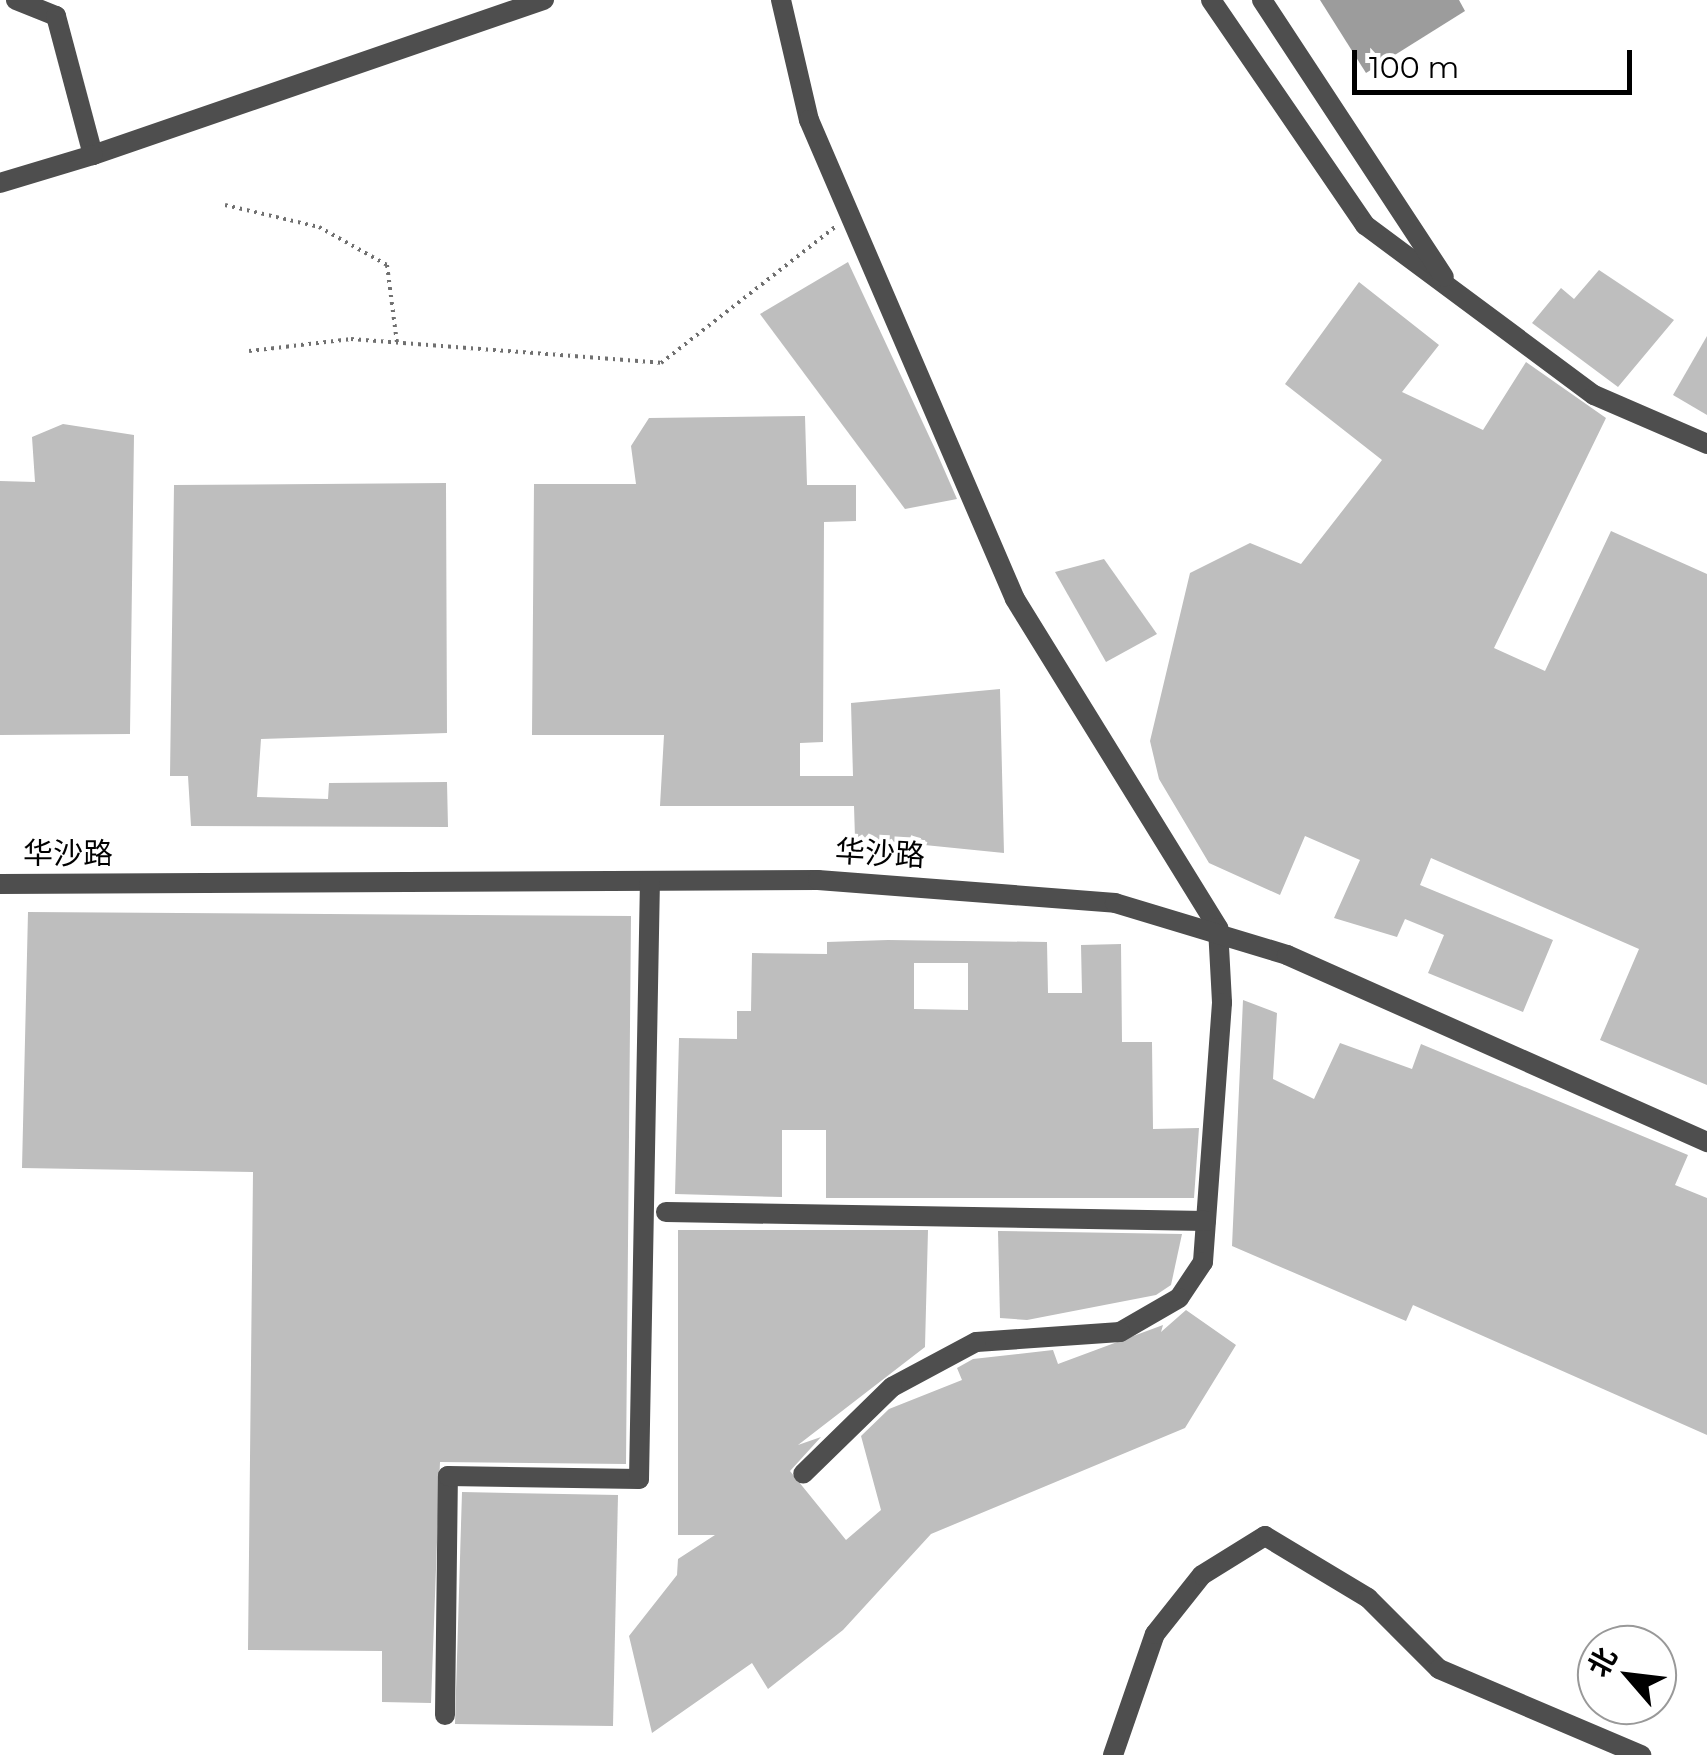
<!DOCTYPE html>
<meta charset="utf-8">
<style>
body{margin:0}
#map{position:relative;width:1707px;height:1755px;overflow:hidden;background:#fff;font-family:Montserrat,"Noto Sans SC",sans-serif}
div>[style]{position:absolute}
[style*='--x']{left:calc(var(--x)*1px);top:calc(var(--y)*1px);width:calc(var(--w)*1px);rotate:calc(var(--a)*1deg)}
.water>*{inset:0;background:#9c9c9c}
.building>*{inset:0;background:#bebebe}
.path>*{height:4px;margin-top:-2px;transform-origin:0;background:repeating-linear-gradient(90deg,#707070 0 2.5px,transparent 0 7.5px)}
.minor>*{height:20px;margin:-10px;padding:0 10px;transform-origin:10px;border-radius:10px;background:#4e4e4e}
span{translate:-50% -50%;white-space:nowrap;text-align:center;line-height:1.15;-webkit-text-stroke:8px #fff;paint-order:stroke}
.street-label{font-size:30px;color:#000}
.north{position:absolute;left:1577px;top:1625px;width:100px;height:100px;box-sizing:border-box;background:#fff;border:2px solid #999;border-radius:50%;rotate:298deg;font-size:28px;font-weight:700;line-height:40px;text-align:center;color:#000}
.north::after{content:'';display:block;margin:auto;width:35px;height:45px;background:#000;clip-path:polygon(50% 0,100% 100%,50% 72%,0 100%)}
.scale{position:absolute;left:1352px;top:50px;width:280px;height:45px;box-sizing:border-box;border:5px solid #000;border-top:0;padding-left:12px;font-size:30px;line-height:35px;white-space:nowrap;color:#000;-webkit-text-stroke:8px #fff;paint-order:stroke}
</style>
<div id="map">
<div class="water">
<i style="clip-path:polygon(1320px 0,1459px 0,1465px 11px,1366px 73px)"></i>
</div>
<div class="building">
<i style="clip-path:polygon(848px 262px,936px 451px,957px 499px,905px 509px,760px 314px)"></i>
<i style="clip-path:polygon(1599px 270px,1674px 320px,1618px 387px,1532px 323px,1561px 288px,1574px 299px)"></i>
<i style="clip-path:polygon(1359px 282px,1439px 345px,1402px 392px,1483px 430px,1526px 362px,1606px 418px,1494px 648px,1545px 671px,1611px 531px,1707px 574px,1707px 1085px,1600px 1040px,1639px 949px,1431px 858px,1420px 885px,1553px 940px,1523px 1012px,1428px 973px,1444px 935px,1405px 919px,1397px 937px,1334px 918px,1360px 860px,1305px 836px,1280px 895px,1209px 863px,1159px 779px,1150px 741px,1190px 573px,1250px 543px,1301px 564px,1382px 460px,1285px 384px)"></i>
<i style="clip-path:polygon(1707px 336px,1707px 415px,1673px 395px)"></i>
<i style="clip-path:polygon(805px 416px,807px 485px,856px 485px,856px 521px,824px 522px,823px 742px,800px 743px,800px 776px,853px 776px,851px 703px,1000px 689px,1004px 853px,855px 838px,854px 806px,660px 806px,664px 735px,532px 735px,534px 484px,636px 484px,631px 446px,649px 418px)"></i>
<i style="clip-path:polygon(63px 424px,134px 435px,130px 734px,0 735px,0 481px,35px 482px,32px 437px)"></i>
<i style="clip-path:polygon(446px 483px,447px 733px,261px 739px,257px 797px,328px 799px,329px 783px,447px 782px,448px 827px,191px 826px,188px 776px,170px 776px,174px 485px)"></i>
<i style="clip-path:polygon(1104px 559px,1157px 634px,1106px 662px,1055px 572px)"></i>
<i style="clip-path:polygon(28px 912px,631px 916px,626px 1464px,440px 1462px,431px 1703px,382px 1702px,382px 1651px,248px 1650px,253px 1172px,22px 1168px)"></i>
<i style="clip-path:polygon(evenodd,888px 940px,1047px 942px,1048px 993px,1082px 993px,1081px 945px,1121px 944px,1122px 1042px,1152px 1042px,1153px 1129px,1199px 1128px,1194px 1198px,826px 1198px,826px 1130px,782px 1130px,782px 1197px,675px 1194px,679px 1038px,737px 1039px,737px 1011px,751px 1011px,752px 953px,827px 954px,827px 942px,888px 940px,914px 963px,968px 963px,968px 1010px,914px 1009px,914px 963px)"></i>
<i style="clip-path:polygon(1243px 1000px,1277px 1013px,1273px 1079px,1314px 1099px,1340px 1043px,1412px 1069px,1421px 1044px,1688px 1155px,1675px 1185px,1707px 1198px,1707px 1435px,1413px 1305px,1406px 1321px,1232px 1246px)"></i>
<i style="clip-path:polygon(678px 1230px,928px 1230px,925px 1347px,798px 1445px,821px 1437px,790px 1471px,846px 1540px,881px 1510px,861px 1436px,889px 1409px,962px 1380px,957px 1368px,973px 1359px,1053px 1350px,1058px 1364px,1163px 1325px,1161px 1332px,1186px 1310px,1236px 1345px,1185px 1428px,931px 1534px,843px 1630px,768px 1689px,752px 1663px,652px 1733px,629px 1636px,677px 1575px,678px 1559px,715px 1535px,678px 1535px)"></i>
<i style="clip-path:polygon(998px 1231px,1000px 1231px,1182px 1234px,1171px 1285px,1156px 1295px,1027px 1320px,1000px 1318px)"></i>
<i style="clip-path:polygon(462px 1492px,618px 1495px,613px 1726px,455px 1724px)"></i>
</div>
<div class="path">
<i style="--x:225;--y:205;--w:97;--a:13.2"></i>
<i style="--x:319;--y:227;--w:78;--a:29.2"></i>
<i style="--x:387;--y:265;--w:79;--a:82.7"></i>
<i style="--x:249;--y:351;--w:103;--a:-6.7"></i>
<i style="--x:351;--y:339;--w:311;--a:4.4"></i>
<i style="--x:661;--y:363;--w:221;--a:-38"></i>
</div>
<div class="minor">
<i style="--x:16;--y:0;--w:43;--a:21.8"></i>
<i style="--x:56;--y:16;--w:144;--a:75.1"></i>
<i style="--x:93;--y:155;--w:477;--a:-19"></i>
<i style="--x:781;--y:0;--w:123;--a:76.9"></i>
<i style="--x:809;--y:120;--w:521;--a:66.73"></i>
<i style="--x:1015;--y:599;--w:387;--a:58.3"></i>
<i style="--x:1218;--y:928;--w:75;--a:86.9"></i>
<i style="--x:1222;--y:1003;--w:260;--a:94.2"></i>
<i style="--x:1203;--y:1262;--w:43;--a:123.7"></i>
<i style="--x:1179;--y:1298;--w:68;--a:150"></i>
<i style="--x:1120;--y:1332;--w:144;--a:176"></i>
<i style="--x:976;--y:1342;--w:95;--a:151.8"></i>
<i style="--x:892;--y:1387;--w:124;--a:135.7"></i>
<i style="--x:1211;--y:0;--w:273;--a:55.6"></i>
<i style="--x:1365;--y:225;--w:285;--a:36.6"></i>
<i style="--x:1594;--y:395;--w:123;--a:23.4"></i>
<i style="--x:1262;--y:0;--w:331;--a:56.7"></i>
<i style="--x:0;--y:183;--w:97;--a:-16.8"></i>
<i style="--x:0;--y:884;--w:818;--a:-0.28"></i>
<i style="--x:818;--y:880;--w:298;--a:4.4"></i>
<i style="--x:1115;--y:903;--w:180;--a:16.8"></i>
<i style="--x:1287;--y:955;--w:460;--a:24"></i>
<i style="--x:666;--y:1212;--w:540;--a:0.95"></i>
<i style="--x:445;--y:1715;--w:239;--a:-89.3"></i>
<i style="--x:448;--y:1476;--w:191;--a:0.9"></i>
<i style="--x:639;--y:1479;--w:598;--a:-88.95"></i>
<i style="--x:1113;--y:1755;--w:128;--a:-70.9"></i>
<i style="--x:1155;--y:1634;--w:75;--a:-51.5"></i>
<i style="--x:1202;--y:1575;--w:74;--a:-31.8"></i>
<i style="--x:1265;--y:1536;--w:120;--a:31"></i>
<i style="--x:1368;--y:1598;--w:100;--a:45"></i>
<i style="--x:1439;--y:1669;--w:220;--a:23.1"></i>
</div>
<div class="street-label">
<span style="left:68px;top:854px">华沙路</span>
<span style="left:880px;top:854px;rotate:3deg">华沙路</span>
</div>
<div class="north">北</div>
<div class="scale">100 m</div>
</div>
